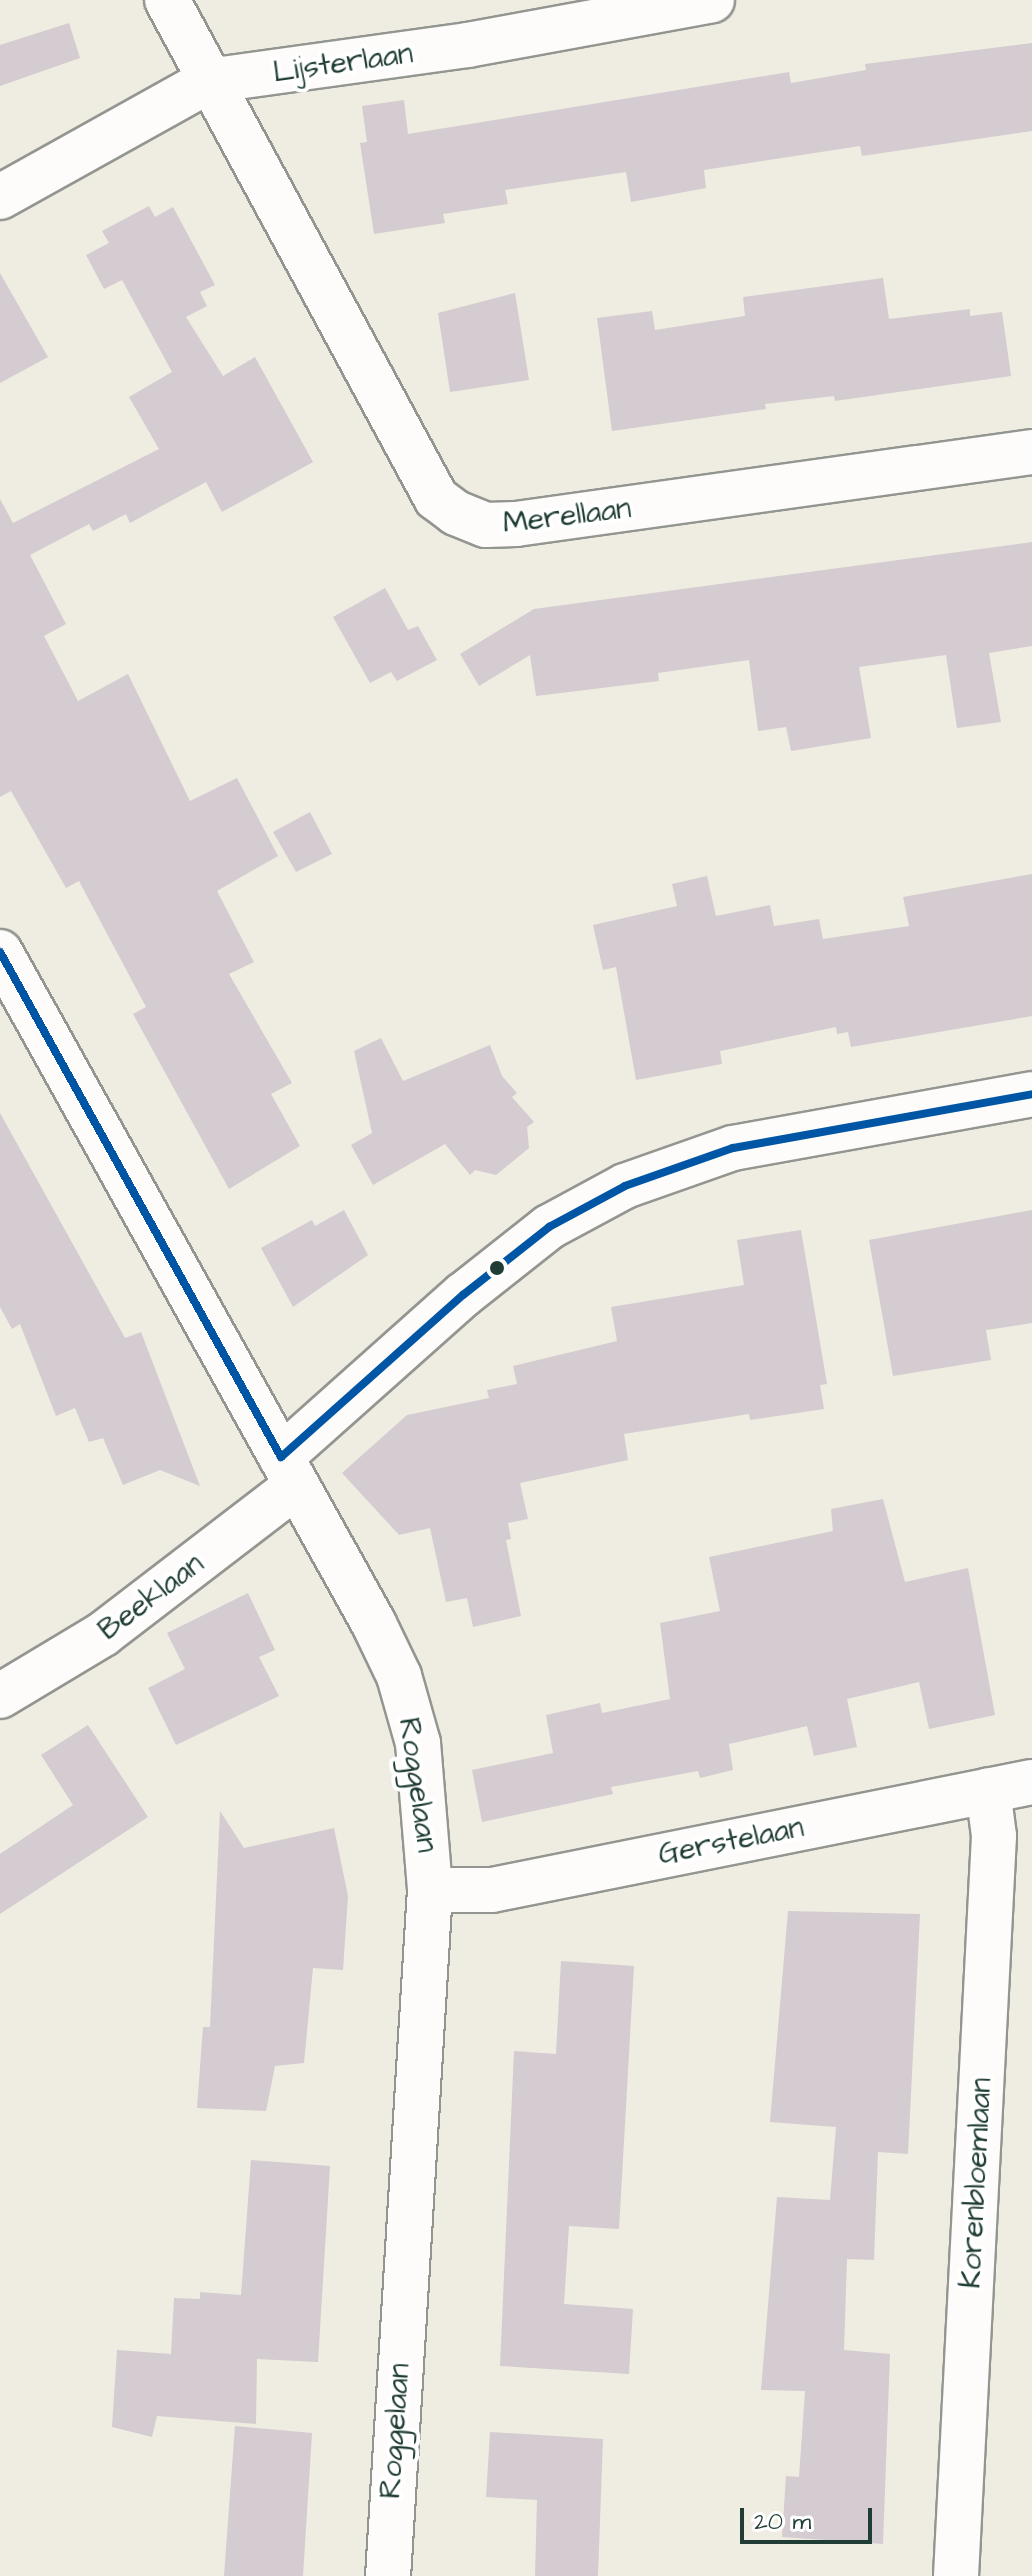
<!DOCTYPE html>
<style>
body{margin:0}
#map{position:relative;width:1032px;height:2576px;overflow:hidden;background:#efece2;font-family:"Architects Daughter",sans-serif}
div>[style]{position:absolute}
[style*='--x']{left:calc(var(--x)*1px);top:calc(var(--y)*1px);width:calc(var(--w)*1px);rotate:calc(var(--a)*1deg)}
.building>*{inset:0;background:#d4ccd0}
.roads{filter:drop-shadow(2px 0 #939690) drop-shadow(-2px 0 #939690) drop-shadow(0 2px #939690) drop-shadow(0 -2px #939690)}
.minor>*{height:44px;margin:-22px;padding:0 22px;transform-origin:22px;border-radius:22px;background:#fdfcfb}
.bus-1>*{height:8px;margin:-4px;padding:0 4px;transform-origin:4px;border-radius:4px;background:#0056a4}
.dots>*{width:22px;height:22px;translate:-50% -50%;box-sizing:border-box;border:4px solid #fff;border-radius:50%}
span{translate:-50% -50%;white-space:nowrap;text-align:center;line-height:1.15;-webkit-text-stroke:8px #fff;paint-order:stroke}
.street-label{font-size:30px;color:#1f3d34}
.scale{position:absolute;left:740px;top:2508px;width:132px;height:36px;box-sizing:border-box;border:4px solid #1f3d34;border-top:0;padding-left:10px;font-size:24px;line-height:28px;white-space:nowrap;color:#1f3d34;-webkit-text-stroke:6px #fff;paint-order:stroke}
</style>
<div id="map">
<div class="building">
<i style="clip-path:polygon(69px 23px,80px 58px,0 86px,0 45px)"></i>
<i style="clip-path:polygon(1032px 43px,1032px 131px,862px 156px,860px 146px,704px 170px,706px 188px,631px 202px,626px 172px,505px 190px,508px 204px,443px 214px,445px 223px,374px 234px,360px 143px,367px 142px,362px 106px,404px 100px,408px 134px,789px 72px,791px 83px,866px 70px,865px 64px)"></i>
<i style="clip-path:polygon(149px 206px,155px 217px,173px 207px,215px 285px,200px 292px,207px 306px,186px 317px,223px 376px,255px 357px,313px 462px,222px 512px,206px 482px,130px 523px,126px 514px,93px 531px,89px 524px,30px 555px,66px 624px,44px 636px,78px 701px,128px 674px,190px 801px,237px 778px,278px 856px,217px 891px,254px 962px,229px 974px,292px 1083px,271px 1094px,300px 1146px,229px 1189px,133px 1014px,146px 1007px,79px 881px,66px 888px,11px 791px,0 797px,0 499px,13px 523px,159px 449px,129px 397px,172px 372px,122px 280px,104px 289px,86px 255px,109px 243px,102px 231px)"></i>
<i style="clip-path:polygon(0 273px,48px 357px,0 383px)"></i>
<i style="clip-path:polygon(883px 278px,889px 319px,970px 309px,970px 316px,1002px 312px,1011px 376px,835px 401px,834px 396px,765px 404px,766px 409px,612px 431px,597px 318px,652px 311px,655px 330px,745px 316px,743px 297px)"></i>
<i style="clip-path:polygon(515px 293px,529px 380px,450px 392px,438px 313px)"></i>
<i style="clip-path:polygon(1032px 542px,1032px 646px,989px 653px,1001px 722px,957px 728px,946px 655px,859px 667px,871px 738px,791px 751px,786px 727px,758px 731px,749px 660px,658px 673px,659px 681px,536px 696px,530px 655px,479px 686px,460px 654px,534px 609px)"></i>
<i style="clip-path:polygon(385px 588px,408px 630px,418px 626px,437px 660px,397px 681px,391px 672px,370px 683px,333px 617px)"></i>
<i style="clip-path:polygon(310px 812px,332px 854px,296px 872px,273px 832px)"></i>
<i style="clip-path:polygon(1032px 874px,1032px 1016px,851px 1047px,848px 1032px,837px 1034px,836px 1027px,720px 1051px,722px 1064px,636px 1080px,616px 967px,603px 970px,593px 925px,677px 906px,672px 884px,707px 876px,716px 916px,770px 905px,774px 926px,819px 919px,823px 939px,909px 926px,903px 897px)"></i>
<i style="clip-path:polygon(381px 1038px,403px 1081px,490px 1045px,502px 1076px,517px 1093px,512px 1097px,534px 1122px,527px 1127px,529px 1148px,496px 1175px,475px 1170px,470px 1175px,445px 1144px,373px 1185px,351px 1145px,372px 1133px,354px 1051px)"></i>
<i style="clip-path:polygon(0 1113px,125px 1338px,141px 1332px,200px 1486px,160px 1470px,123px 1485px,103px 1438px,89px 1442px,75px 1408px,56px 1416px,20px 1324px,12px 1329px,0 1307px)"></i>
<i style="clip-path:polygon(344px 1210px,368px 1255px,293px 1307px,261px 1248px,312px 1220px,315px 1226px)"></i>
<i style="clip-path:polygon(1032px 1210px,1032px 1323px,986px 1330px,991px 1360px,893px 1376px,869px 1240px)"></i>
<i style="clip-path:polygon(801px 1230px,827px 1384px,820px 1385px,824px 1409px,750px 1420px,749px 1414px,624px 1434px,628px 1460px,520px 1483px,528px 1519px,508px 1523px,511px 1539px,506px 1540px,521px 1616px,473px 1627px,467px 1598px,446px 1602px,430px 1528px,399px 1535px,342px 1473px,407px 1415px,489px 1398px,487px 1390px,517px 1384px,513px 1366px,617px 1341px,611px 1307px,744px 1285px,737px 1240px)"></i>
<i style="clip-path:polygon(883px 1499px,905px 1582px,968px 1568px,995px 1715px,929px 1729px,919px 1682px,847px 1699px,857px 1747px,814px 1756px,807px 1726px,729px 1744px,733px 1770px,700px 1778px,698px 1771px,611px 1787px,613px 1794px,482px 1822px,472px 1770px,553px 1753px,546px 1715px,600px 1703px,602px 1713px,670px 1699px,660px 1623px,720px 1611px,709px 1557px,833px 1531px,831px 1509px)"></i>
<i style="clip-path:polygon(248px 1593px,275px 1650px,259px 1657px,279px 1696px,176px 1745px,148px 1688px,185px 1669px,167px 1633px)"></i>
<i style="clip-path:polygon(88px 1725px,148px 1817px,0 1914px,0 1854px,73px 1805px,41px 1755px)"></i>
<i style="clip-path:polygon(220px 1811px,244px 1848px,334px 1828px,348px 1896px,343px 1970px,313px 1968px,304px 2063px,275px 2066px,266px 2111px,197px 2108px,203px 2027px,210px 2027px)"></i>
<i style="clip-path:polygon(788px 1911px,920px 1914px,908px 2154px,878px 2152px,874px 2260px,847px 2259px,844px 2350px,890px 2354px,883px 2544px,782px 2537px,786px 2476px,799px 2477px,805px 2391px,761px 2390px,777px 2197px,830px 2200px,836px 2127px,770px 2122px)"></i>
<i style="clip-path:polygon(561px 1961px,634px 1966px,619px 2229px,569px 2226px,564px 2304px,633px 2309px,629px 2374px,500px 2366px,514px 2051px,556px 2054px)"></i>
<i style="clip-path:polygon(251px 2160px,330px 2166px,318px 2362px,257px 2359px,256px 2424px,157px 2416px,152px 2437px,112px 2427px,117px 2350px,171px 2354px,174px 2298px,200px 2299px,200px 2292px,241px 2295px)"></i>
<i style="clip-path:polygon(235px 2426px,312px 2433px,303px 2576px,224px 2576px)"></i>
<i style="clip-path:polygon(490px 2432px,603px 2439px,598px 2576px,535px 2576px,537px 2500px,486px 2497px)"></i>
</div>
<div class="roads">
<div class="minor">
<i style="--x:167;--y:0;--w:566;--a:61.62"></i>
<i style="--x:436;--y:498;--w:25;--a:37"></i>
<i style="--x:456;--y:513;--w:32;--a:22"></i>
<i style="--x:486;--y:525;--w:30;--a:-2"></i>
<i style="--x:516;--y:524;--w:521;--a:-7.94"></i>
<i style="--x:0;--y:197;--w:238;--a:-29.1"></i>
<i style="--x:208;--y:81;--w:262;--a:-7.9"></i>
<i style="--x:468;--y:45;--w:248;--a:-10.4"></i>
<i style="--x:0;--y:952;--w:769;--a:60.9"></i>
<i style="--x:374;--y:1624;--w:58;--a:64.3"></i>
<i style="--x:399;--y:1676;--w:70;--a:74.2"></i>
<i style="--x:418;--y:1743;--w:147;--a:85.3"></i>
<i style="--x:430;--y:1890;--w:687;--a:93.5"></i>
<i style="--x:281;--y:1457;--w:244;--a:-41.7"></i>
<i style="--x:463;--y:1295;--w:110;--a:-38.3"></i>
<i style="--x:549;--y:1227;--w:86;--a:-28.3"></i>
<i style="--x:625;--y:1186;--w:114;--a:-19.4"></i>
<i style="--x:733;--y:1148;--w:304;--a:-10.2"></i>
<i style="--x:0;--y:1696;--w:120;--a:-31"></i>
<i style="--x:103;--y:1634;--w:243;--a:-37.5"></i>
<i style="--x:430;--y:1890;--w:62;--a:0"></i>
<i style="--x:492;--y:1890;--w:551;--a:-11.31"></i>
<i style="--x:956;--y:2576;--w:741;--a:-87.06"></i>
<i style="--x:994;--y:1836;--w:46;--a:-97.4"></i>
</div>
</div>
<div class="bus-1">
<i style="--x:0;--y:952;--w:578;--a:60.91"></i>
<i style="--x:281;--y:1457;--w:244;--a:-41.7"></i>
<i style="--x:463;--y:1295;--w:110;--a:-38.3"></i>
<i style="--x:549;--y:1227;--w:86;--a:-28.3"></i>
<i style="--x:625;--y:1186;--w:114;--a:-19.4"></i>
<i style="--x:733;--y:1148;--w:304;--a:-10.2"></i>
</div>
<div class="dots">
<i style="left:497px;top:1268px;background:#1f3d34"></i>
</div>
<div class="street-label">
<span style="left:343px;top:63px;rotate:-8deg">Lijsterlaan</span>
<span style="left:567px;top:516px;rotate:-7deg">Merellaan</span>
<span style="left:151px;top:1597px;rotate:-37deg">Beeklaan</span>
<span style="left:418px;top:1785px;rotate:82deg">Roggelaan</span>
<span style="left:731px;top:1841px;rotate:-11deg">Gerstelaan</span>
<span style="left:976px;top:2183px;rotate:-87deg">Korenbloemlaan</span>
<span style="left:395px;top:2431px;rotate:-86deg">Roggelaan</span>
</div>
<div class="scale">20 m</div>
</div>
